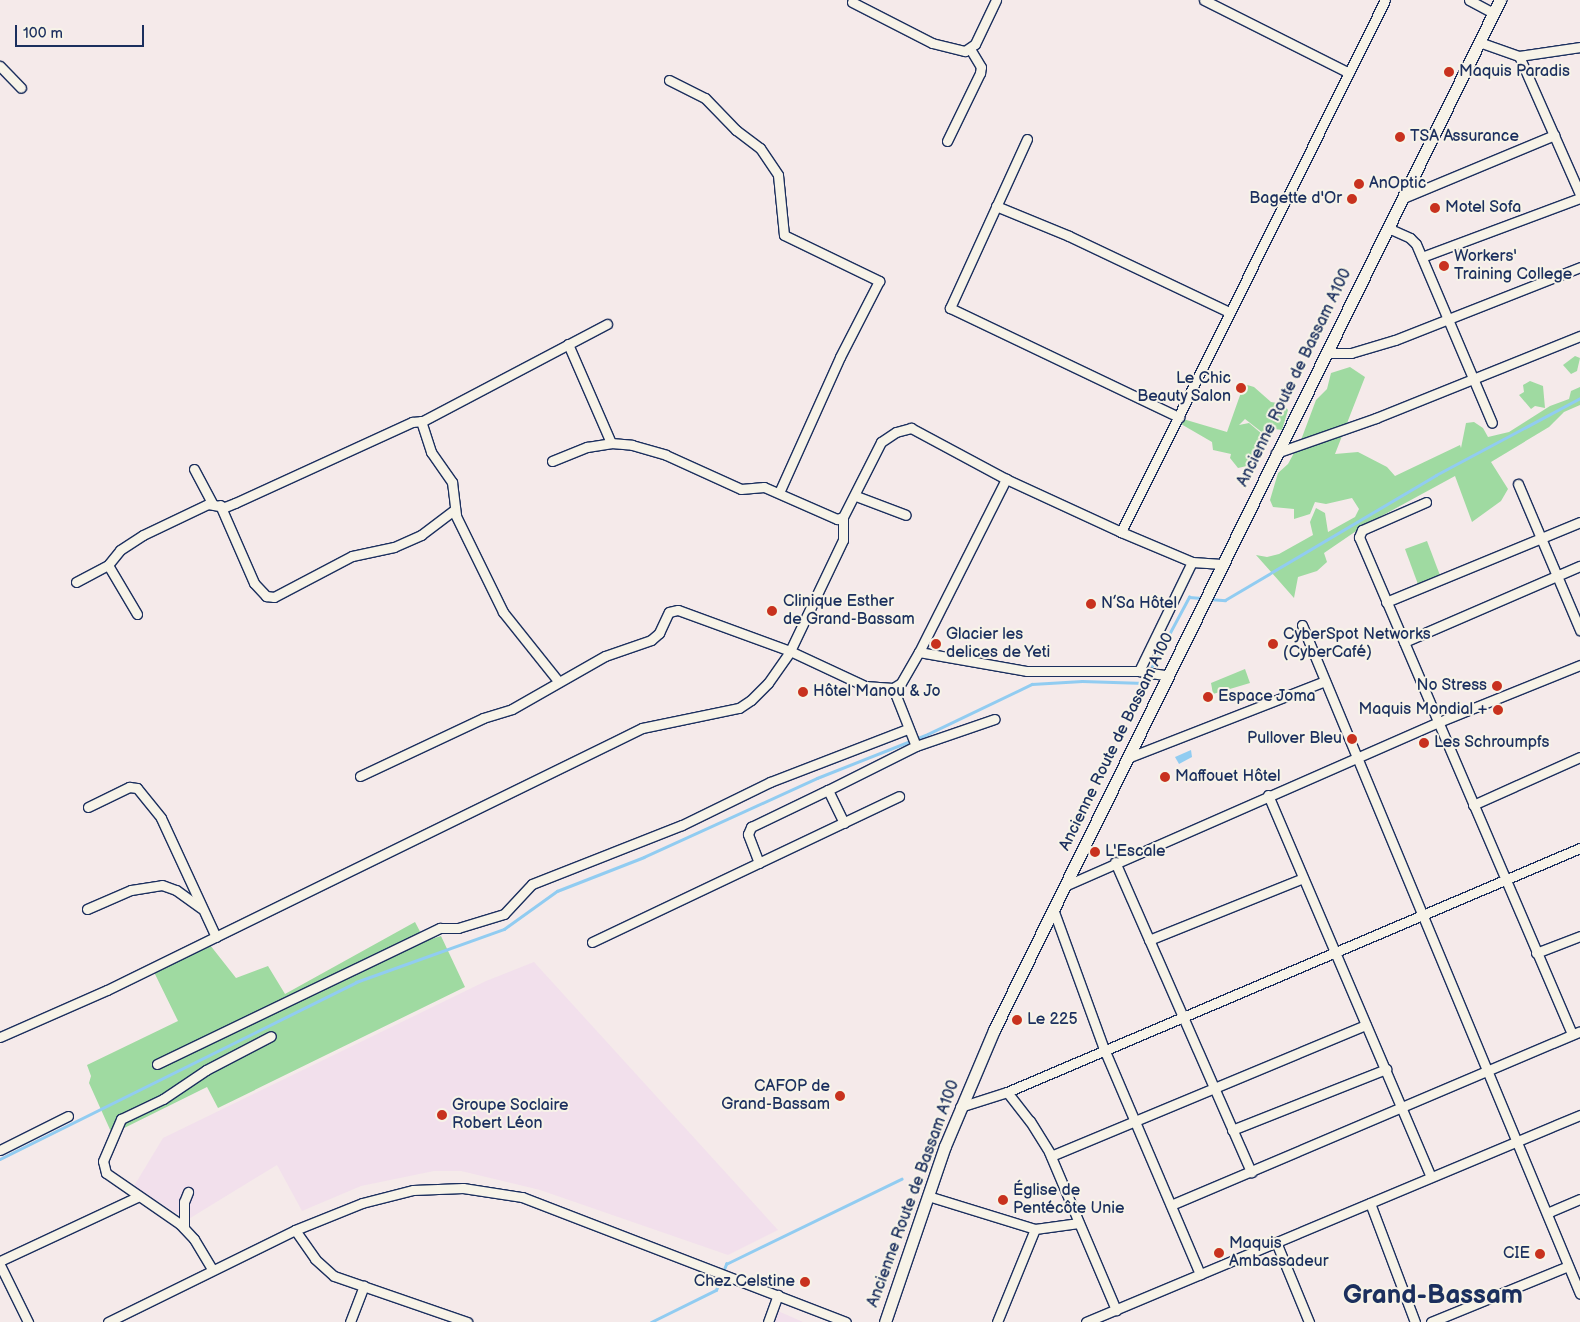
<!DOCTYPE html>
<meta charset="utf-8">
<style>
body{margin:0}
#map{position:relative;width:1580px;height:1322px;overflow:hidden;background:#f5eaea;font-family:"Balsamiq Sans",sans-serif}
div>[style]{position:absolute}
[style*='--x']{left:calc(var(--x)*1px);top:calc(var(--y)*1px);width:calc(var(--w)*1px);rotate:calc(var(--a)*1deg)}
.built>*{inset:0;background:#f2e0ec}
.green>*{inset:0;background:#9fdaa1}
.water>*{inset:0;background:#91ccf1}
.stream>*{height:2.5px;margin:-1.25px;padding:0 1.25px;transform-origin:1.25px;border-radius:1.25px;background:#91ccf1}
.roads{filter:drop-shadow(1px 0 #1b2f5e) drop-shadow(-1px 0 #1b2f5e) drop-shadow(0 1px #1b2f5e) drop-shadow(0 -1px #1b2f5e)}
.minor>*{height:9px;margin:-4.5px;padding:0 4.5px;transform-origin:4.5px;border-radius:4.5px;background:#f7f3e8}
.major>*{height:11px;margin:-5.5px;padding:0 5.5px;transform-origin:5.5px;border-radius:5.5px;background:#f7f3e8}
.dots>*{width:14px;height:14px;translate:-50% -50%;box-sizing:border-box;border:2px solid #f7f3e8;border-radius:50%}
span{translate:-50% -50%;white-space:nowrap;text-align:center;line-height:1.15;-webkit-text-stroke:4px #f7f3e8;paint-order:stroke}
.poi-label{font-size:16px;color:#1b2f5e}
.left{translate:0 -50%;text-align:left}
.right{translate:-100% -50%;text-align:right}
.street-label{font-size:16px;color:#1b2f5e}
.town-label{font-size:26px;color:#1b2f5e;font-weight:700}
.scale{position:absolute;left:15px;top:25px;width:129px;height:22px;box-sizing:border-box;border:2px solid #1b2f5e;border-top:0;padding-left:6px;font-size:15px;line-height:18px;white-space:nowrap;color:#1b2f5e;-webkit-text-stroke:4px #f7f3e8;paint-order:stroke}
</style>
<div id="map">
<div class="built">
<i style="clip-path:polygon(534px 962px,778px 1230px,728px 1255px,540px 1190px,461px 1171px,434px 1171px,361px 1186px,302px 1211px,277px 1165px,187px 1220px,134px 1186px,163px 1138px,486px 981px)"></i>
<i style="clip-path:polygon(778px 1311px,803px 1322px,804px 1322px,774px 1322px)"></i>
</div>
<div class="green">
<i style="clip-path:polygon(1575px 356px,1580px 358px,1577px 371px,1571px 374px,1563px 365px)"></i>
<i style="clip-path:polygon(1350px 367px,1365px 377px,1335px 454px,1358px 452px,1387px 467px,1395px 476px,1460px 445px,1461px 448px,1466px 423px,1474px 422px,1483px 428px,1488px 437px,1509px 432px,1550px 406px,1569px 399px,1571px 391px,1580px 387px,1580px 405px,1564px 412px,1549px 427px,1491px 462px,1508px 489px,1501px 501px,1472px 522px,1455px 476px,1365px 525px,1324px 553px,1327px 562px,1317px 571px,1298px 577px,1294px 598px,1256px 555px,1267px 557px,1279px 554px,1313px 535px,1310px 522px,1316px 508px,1325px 513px,1328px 532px,1355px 517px,1359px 509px,1352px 498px,1326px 504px,1315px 502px,1310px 514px,1294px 519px,1294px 509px,1273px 507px,1270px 500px,1278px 473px,1288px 464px,1301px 440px,1316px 400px,1327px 389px,1331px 373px)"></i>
<i style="clip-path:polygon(1530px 381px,1543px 386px,1545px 408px,1535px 406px,1531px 409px,1519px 395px,1524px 392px,1523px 385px)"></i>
<i style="clip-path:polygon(1244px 384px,1254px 387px,1271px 402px,1283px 404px,1288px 410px,1282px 430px,1268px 428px,1268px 437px,1245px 419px,1239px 425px,1249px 423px,1262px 434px,1264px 442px,1264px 451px,1247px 466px,1238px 468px,1230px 458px,1231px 454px,1213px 450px,1212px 442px,1181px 424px,1183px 419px,1227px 432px)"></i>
<i style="clip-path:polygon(1427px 541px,1441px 578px,1419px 587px,1405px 549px)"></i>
<i style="clip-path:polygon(1245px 669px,1250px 683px,1213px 694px,1211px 683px)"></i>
<i style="clip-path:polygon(415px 922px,425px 941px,441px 936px,465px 987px,218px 1108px,207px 1087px,112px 1134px,89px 1083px,91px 1076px,87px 1065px,178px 1021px,153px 970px,210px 945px,236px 978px,268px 966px,285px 994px)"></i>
</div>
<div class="water">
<i style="clip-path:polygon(1191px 750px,1192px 757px,1179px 764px,1175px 757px)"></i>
</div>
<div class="stream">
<i style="--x:1209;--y:599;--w:16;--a:4"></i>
<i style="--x:1225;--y:600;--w:245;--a:-30.6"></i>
<i style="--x:1436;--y:475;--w:163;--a:-28.1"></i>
<i style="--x:1150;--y:670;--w:83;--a:-61.9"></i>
<i style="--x:1189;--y:597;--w:12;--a:5"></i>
<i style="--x:0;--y:1159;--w:398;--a:-26.4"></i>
<i style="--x:356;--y:982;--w:157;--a:-19.7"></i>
<i style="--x:504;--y:929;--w:65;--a:-35.6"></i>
<i style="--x:557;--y:891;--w:93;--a:-21.3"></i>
<i style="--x:644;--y:857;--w:190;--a:-24.5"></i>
<i style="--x:817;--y:778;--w:119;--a:-21.6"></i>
<i style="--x:928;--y:734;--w:115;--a:-25.7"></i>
<i style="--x:1032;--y:684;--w:50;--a:-3.4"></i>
<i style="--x:1082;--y:681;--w:62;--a:1.8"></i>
<i style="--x:1144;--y:683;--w:9;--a:-63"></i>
<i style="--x:723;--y:1272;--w:9;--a:-69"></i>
<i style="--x:726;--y:1264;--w:195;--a:-25.9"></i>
<i style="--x:651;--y:1322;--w:72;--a:-26.2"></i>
<i style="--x:716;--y:1290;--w:14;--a:-69"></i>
</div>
<div class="roads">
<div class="minor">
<i style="--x:1204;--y:0;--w:162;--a:26.7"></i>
<i style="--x:1469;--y:0;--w:27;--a:28"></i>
<i style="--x:852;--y:2;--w:90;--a:27.1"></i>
<i style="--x:932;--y:43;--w:34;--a:14"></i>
<i style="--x:965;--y:51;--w:12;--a:-35"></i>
<i style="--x:975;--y:44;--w:49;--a:-64.5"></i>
<i style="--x:1479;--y:42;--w:42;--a:19.3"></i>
<i style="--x:1519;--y:56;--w:62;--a:-8.4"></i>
<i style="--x:1519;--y:56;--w:151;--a:66.2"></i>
<i style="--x:0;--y:66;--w:30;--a:46"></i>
<i style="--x:669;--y:80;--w:40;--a:26.6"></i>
<i style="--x:705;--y:98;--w:45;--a:45.9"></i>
<i style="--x:736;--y:130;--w:30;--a:37"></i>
<i style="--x:760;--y:148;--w:32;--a:56"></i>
<i style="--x:778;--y:175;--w:60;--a:84.3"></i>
<i style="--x:784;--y:235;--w:106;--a:25.8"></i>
<i style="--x:879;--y:281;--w:85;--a:117.2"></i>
<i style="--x:840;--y:357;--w:149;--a:114.2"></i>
<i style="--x:1027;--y:139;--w:186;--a:114.5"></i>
<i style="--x:950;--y:308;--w:254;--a:25.5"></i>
<i style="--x:947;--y:141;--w:76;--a:-64.1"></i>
<i style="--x:980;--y:73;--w:6;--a:-81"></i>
<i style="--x:981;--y:67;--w:21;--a:-121"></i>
<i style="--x:1403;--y:198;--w:164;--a:-22.6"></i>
<i style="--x:996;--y:206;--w:79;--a:22.3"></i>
<i style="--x:1069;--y:236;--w:177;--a:25.4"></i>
<i style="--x:1388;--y:228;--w:24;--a:24"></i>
<i style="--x:1410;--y:238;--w:8;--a:45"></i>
<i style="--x:1416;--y:244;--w:194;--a:67"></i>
<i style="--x:1422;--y:257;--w:169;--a:-20.5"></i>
<i style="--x:568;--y:344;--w:108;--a:66.5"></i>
<i style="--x:1326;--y:353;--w:25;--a:0"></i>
<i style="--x:1351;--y:353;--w:46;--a:-16.5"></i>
<i style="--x:1395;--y:340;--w:199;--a:-21.5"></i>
<i style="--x:421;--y:421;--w:33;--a:72"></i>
<i style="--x:431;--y:452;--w:37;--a:55"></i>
<i style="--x:452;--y:482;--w:34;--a:83"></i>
<i style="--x:456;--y:516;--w:107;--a:63.9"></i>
<i style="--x:503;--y:612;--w:88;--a:51.4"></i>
<i style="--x:1276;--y:453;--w:106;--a:-19.3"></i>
<i style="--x:1376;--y:418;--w:220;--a:-21.9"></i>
<i style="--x:552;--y:461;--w:38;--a:-22"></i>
<i style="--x:587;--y:447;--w:24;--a:-9"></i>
<i style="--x:611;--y:443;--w:21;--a:5"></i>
<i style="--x:632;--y:445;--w:35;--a:16"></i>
<i style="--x:666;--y:455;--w:82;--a:24.4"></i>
<i style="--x:741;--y:489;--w:23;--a:-5"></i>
<i style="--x:764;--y:487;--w:80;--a:23.7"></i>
<i style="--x:837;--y:519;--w:6;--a:-18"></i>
<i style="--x:194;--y:469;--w:40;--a:62"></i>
<i style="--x:1518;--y:484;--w:159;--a:67"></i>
<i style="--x:856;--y:496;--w:53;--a:20.8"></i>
<i style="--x:1426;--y:502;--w:70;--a:156.4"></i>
<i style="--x:1362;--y:530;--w:8;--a:113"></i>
<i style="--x:1359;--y:537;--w:541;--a:66.8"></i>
<i style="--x:220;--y:505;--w:85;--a:66.4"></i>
<i style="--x:254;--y:583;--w:18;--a:47"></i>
<i style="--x:266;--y:596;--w:8;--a:7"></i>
<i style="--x:274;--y:597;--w:88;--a:-27.7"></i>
<i style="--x:352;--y:556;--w:43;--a:-12.1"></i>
<i style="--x:394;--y:547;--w:30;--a:-24"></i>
<i style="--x:421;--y:535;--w:41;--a:-37.1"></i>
<i style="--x:1121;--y:532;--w:594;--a:-63.61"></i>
<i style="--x:108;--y:565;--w:57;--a:59.4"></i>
<i style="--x:76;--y:582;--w:36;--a:-28"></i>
<i style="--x:108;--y:565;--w:19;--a:-51"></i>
<i style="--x:120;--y:550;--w:27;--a:-33"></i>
<i style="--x:143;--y:535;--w:72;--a:-25.5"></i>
<i style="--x:208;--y:504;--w:17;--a:10"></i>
<i style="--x:225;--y:507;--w:11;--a:-22"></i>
<i style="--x:235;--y:503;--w:195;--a:-24.6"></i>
<i style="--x:412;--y:422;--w:11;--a:-5"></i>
<i style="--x:423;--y:421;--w:208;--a:-27.8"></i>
<i style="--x:1386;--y:602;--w:210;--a:-22.4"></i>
<i style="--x:1302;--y:625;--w:724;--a:67.43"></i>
<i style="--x:1404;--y:642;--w:192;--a:-23.4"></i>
<i style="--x:919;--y:652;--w:110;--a:10"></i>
<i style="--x:1027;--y:671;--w:112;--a:0"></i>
<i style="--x:1139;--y:671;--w:30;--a:9"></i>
<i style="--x:1139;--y:671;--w:121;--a:-64.1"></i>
<i style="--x:893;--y:688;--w:62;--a:68.4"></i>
<i style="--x:1130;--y:757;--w:209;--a:-21.3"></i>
<i style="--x:360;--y:776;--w:136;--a:-25.2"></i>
<i style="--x:483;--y:718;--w:30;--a:-17"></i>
<i style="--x:512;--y:709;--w:107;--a:-29.7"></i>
<i style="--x:605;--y:656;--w:49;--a:-19.2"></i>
<i style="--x:651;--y:640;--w:11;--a:-41"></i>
<i style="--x:659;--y:633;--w:23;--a:-65"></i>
<i style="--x:669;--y:612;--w:9;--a:-13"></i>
<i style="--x:678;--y:610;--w:119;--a:20.1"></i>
<i style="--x:790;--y:651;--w:83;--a:25"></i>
<i style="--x:865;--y:686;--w:28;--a:4"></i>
<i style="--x:893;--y:688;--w:9;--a:-32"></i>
<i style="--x:901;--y:683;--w:36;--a:-60"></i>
<i style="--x:919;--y:652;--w:194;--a:-63.3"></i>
<i style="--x:1268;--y:795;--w:415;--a:66.9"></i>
<i style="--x:1473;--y:805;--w:117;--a:-24.2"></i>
<i style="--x:88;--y:807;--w:46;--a:-26"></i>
<i style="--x:129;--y:787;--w:8;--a:7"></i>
<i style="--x:137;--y:788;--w:38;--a:51"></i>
<i style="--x:161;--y:818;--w:131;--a:65.2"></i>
<i style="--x:844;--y:823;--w:37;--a:-116"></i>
<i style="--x:828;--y:790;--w:98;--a:-26.6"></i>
<i style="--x:916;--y:746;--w:83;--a:-18.9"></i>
<i style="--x:1115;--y:862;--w:339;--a:66.3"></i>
<i style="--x:759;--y:863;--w:31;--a:-111"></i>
<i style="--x:748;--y:834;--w:8;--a:-67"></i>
<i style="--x:751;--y:827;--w:85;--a:-25.7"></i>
<i style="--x:1067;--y:885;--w:406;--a:-23.7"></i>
<i style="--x:1439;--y:722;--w:152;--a:-22"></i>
<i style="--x:87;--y:909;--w:48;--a:-23.4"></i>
<i style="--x:131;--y:890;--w:31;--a:-9"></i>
<i style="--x:162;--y:885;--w:15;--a:20"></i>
<i style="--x:176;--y:890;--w:31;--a:36"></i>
<i style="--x:1053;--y:909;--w:149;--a:70"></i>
<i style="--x:1104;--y:1049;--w:245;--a:66.9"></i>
<i style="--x:1149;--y:940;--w:166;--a:-21.9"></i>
<i style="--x:592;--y:942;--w:340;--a:-25.4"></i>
<i style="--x:1536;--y:953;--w:47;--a:-21.1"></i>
<i style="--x:0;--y:1037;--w:117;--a:-23.7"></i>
<i style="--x:107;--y:990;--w:596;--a:-26.09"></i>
<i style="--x:642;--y:728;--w:99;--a:-11.7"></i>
<i style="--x:739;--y:708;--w:14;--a:-34"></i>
<i style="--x:751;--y:700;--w:24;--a:-45"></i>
<i style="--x:768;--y:683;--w:39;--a:-55"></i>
<i style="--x:790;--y:651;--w:123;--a:-64.5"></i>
<i style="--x:843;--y:540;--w:23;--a:-90"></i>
<i style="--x:843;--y:517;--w:84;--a:-63.1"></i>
<i style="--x:881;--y:442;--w:18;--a:-34"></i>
<i style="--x:896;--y:432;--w:16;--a:-15"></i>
<i style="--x:911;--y:428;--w:108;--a:28.2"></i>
<i style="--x:1006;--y:479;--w:127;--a:24.7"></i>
<i style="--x:1121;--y:532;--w:77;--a:22.9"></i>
<i style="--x:1192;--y:562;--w:30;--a:4"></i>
<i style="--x:157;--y:1064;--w:314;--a:-25.7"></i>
<i style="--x:440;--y:928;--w:18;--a:0"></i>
<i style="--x:458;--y:928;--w:48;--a:-16.9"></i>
<i style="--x:504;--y:914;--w:41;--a:-47"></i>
<i style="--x:532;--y:884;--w:161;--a:-21.5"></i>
<i style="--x:682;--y:825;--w:98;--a:-26"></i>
<i style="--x:770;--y:782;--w:147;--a:-21.1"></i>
<i style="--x:1007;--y:1092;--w:37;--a:52"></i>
<i style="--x:1030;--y:1121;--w:36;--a:58"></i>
<i style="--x:1049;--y:1152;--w:172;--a:67"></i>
<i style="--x:960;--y:1107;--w:49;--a:-17.7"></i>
<i style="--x:1007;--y:1092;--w:623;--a:-23.07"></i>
<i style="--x:1232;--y:1130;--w:166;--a:-21.6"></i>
<i style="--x:0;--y:1150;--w:76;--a:-26.6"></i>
<i style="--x:1051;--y:1156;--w:341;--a:-22.6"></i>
<i style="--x:928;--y:1196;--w:112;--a:17.1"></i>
<i style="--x:1035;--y:1229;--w:44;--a:-7.8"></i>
<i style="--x:1370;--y:1203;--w:127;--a:69.3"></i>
<i style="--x:1171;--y:1205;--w:444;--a:-23"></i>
<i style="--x:1547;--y:1213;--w:36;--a:-23"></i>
<i style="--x:184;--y:1228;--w:26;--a:-90"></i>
<i style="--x:184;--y:1202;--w:11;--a:-68"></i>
<i style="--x:295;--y:1230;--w:35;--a:55"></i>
<i style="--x:315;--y:1259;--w:25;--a:42"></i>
<i style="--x:334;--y:1276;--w:141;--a:19.1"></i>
<i style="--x:1276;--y:1242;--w:87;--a:67.6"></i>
<i style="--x:0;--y:1261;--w:151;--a:-25"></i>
<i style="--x:0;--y:1265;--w:64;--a:63.8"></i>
<i style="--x:212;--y:1269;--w:35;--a:-121"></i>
<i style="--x:194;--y:1239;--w:21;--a:-133"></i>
<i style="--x:180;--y:1224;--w:90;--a:-145.4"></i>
<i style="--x:106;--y:1173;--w:12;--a:-104"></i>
<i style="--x:103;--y:1161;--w:46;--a:-66.8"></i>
<i style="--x:121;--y:1119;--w:47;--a:-25.5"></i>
<i style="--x:163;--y:1099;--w:52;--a:-34"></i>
<i style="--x:206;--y:1070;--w:73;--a:-27.6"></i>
<i style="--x:108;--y:1322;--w:208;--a:-26.2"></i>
<i style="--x:295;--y:1230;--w:72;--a:-21.9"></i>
<i style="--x:362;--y:1203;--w:53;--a:-14.3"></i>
<i style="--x:413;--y:1190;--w:50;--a:-2.3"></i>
<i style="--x:463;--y:1188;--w:60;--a:8.7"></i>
<i style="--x:522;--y:1197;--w:347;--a:21.1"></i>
<i style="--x:350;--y:1322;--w:39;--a:-69"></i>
<i style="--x:768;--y:1322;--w:29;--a:-70"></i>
<i style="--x:997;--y:1322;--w:100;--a:-67.8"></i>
<i style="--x:1086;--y:1322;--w:536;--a:-22.74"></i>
<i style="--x:1431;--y:1322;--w:148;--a:-22.2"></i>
</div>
<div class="major">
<i style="--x:885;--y:1322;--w:186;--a:-71.2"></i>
<i style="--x:945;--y:1146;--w:126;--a:-67.1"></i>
<i style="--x:994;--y:1030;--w:1148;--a:-63.84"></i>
</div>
</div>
<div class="dots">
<i style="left:1449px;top:72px;background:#c8321e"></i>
<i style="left:1400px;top:137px;background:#c8321e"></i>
<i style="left:1359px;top:184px;background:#c8321e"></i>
<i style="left:1352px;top:199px;background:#c8321e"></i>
<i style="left:1435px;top:208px;background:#c8321e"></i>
<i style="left:1444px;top:266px;background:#c8321e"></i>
<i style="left:1241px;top:388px;background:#c8321e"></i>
<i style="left:1091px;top:604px;background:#c8321e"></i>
<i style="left:772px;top:611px;background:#c8321e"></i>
<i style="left:936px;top:644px;background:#c8321e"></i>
<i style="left:1273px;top:644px;background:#c8321e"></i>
<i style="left:1497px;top:686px;background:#c8321e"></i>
<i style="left:803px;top:692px;background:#c8321e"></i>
<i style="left:1208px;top:697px;background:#c8321e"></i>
<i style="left:1498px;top:710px;background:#c8321e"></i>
<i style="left:1352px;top:739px;background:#c8321e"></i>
<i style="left:1424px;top:743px;background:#c8321e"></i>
<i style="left:1165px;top:777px;background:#c8321e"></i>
<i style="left:1095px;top:852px;background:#c8321e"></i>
<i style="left:1017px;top:1020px;background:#c8321e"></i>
<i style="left:840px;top:1096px;background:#c8321e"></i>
<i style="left:442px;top:1115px;background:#c8321e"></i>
<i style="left:1003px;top:1200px;background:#c8321e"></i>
<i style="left:1219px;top:1253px;background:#c8321e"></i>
<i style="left:1540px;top:1254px;background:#c8321e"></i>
<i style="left:805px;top:1282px;background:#c8321e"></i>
</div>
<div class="poi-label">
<span class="left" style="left:1459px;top:72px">Maquis Paradis</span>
<span class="left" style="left:1410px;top:137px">TSA Assurance</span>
<span class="left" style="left:1369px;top:184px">AnOptic</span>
<span class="right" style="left:1342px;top:199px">Bagette d'Or</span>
<span class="left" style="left:1445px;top:208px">Motel Sofa</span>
<span class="left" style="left:1454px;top:266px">Workers'<br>Training College</span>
<span class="right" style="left:1231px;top:388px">Le Chic<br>Beauty Salon</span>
<span class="left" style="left:783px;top:611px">Clinique Esther<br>de Grand-Bassam</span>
<span class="left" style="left:1101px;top:604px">N’Sa Hôtel</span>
<span class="left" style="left:946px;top:644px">Glacier les<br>delices de Yeti</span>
<span class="left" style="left:1283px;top:644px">CyberSpot Networks<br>(CyberCafé)</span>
<span class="right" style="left:1487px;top:686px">No Stress</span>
<span class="left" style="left:813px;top:692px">Hôtel Manou &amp; Jo</span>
<span class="left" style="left:1218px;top:697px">Espace Joma</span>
<span class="right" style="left:1488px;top:710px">Maquis Mondial +</span>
<span class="right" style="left:1342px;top:739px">Pullover Bleu</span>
<span class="left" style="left:1434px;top:743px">Les Schroumpfs</span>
<span class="left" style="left:1175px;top:777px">Maffouet Hôtel</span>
<span class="left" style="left:1105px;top:852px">L'Escale</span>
<span class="left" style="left:1027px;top:1020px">Le 225</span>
<span class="right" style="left:830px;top:1096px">CAFOP de<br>Grand-Bassam</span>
<span class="left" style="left:452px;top:1115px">Groupe Soclaire<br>Robert Léon</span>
<span class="left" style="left:1013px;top:1200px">Église de<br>Pentécôte Unie</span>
<span class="left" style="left:1229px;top:1253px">Maquis<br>Ambassadeur</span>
<span class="right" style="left:1530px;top:1254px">CIE</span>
<span class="right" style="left:795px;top:1282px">Chez Celstine</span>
</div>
<div class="street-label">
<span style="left:1295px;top:378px;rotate:-64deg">Ancienne Route de Bassam A100</span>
<span style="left:1117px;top:742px;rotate:-64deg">Ancienne Route de Bassam A100</span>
<span style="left:914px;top:1194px;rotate:-70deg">Ancienne Route de Bassam A100</span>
</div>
<div class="town-label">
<span style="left:1433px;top:1296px">Grand-Bassam</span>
</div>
<div class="scale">100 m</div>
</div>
